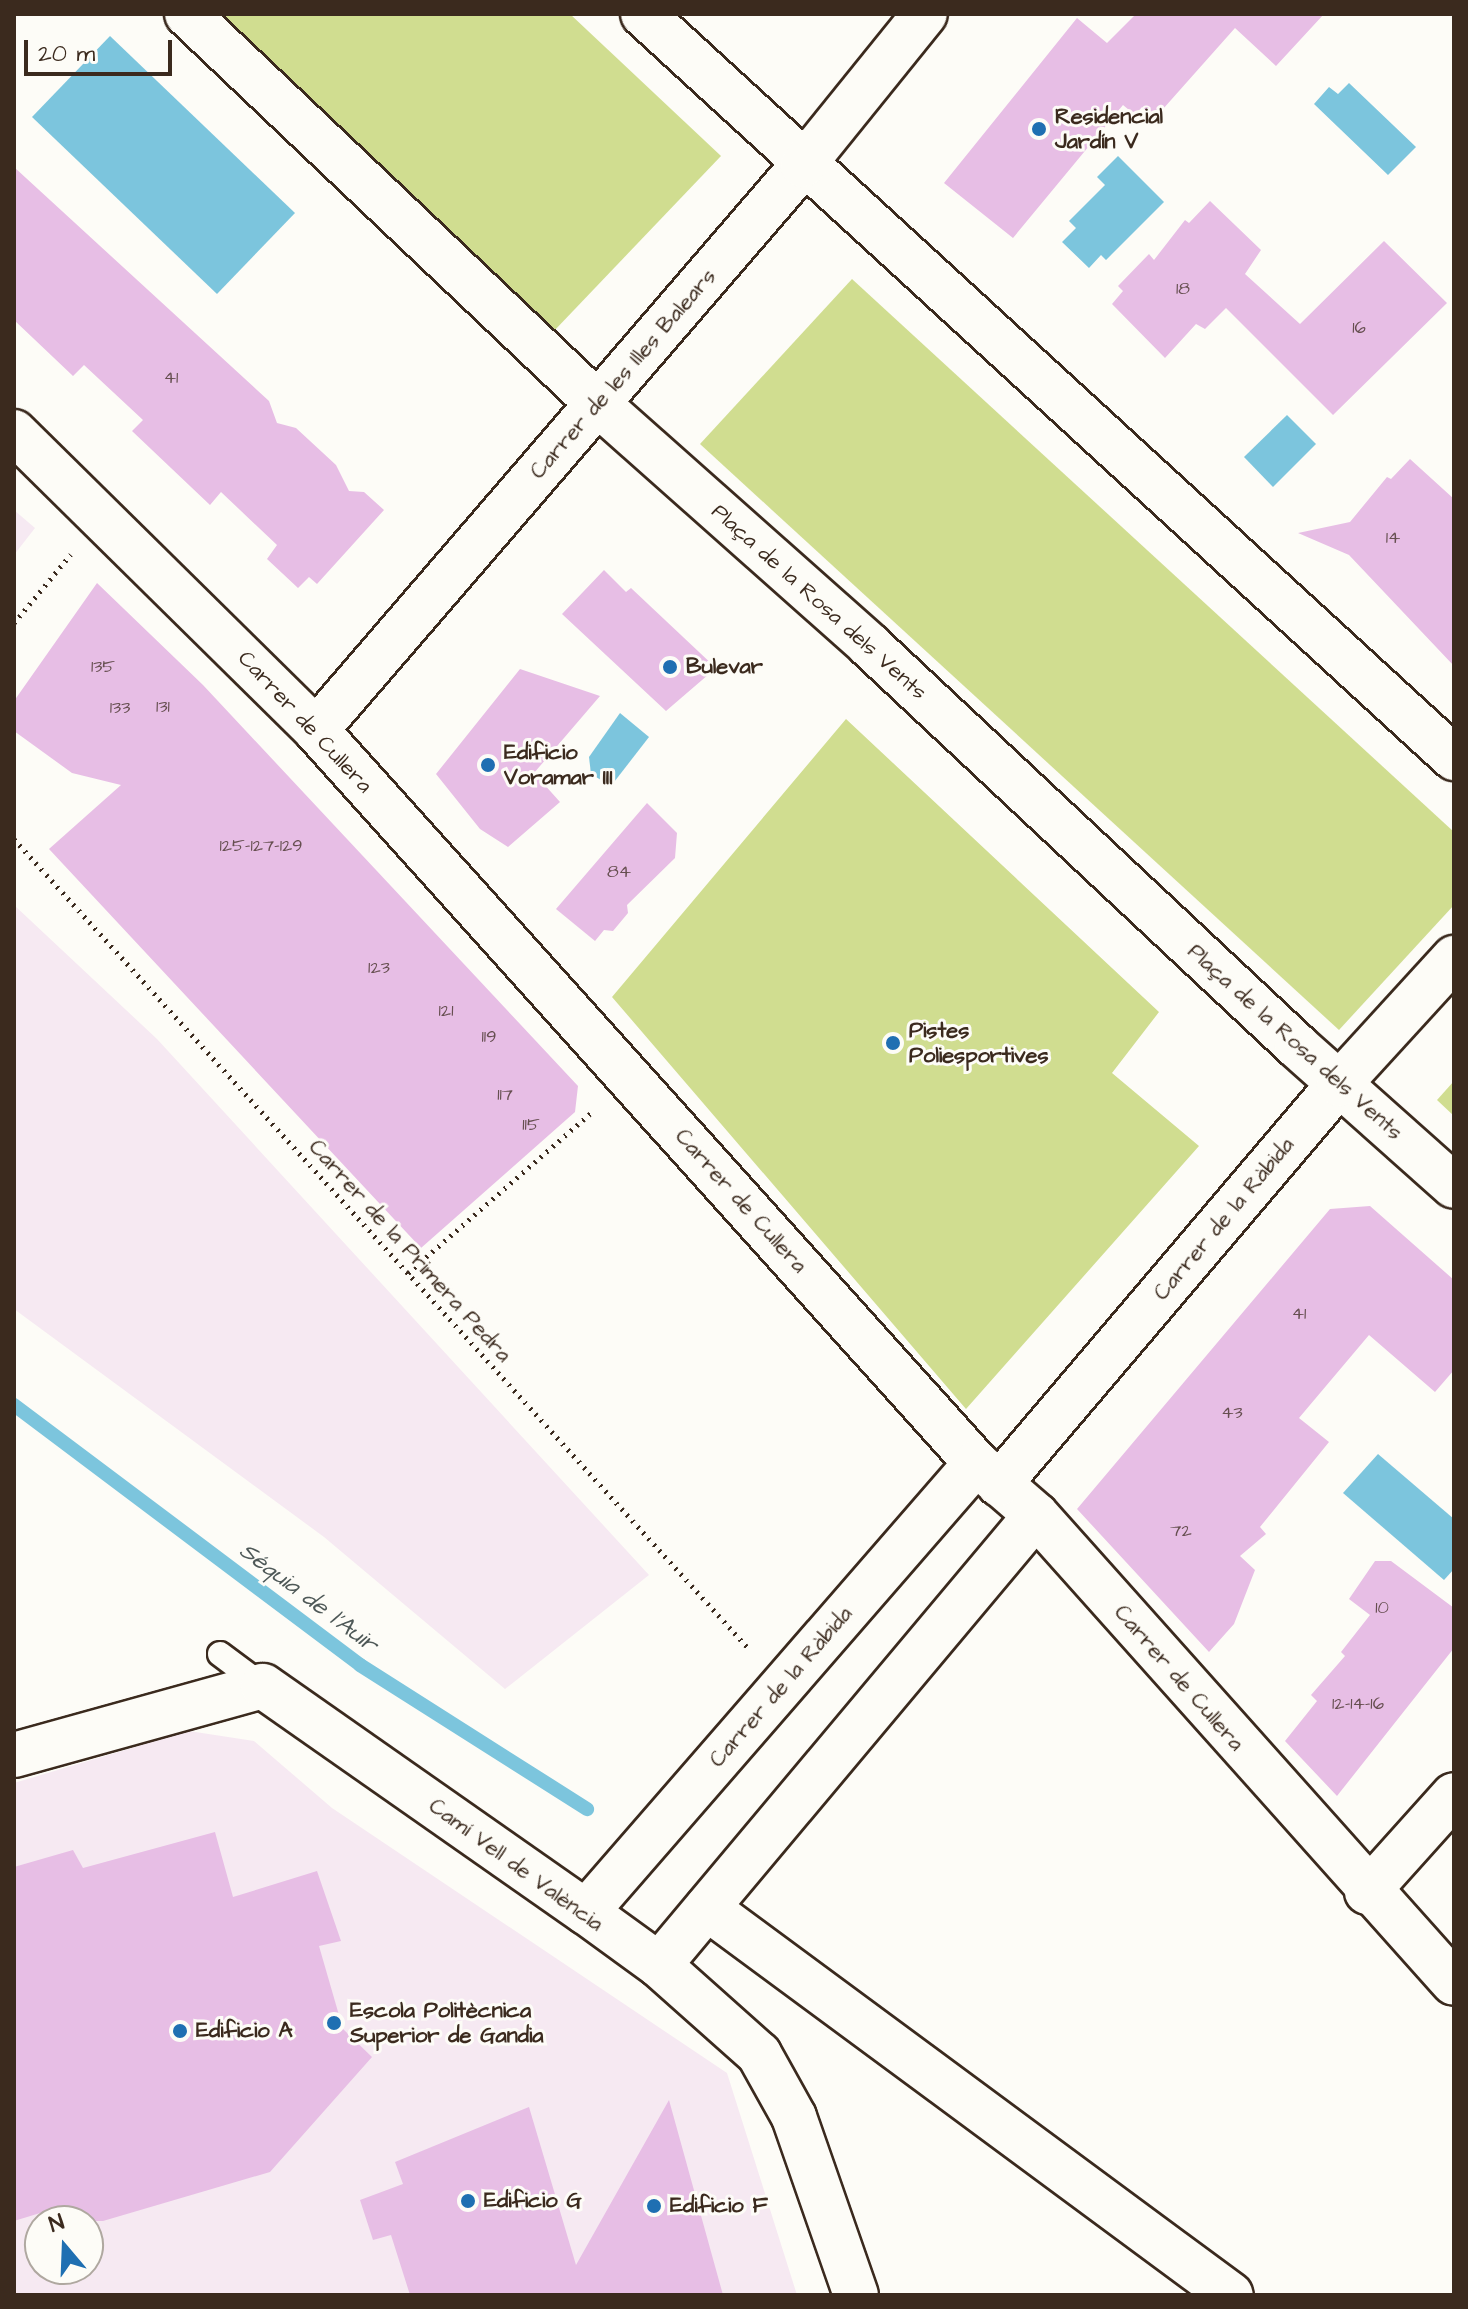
<!DOCTYPE html>
<meta charset="utf-8">
<style>
body{margin:0}
#map{position:relative;width:1468px;height:2309px;overflow:hidden;background:#fdfcf7;font-family:"Architects Daughter",sans-serif}
div>[style]{position:absolute}
[style*='--x']{left:calc(var(--x)*1px);top:calc(var(--y)*1px);width:calc(var(--w)*1px);rotate:calc(var(--a)*1deg)}
.built>*{inset:0;background:#f6e9f2}
.green>*{inset:0;background:#d0dd90}
.water>*{inset:0;background:#7cc5dd}
.stream>*{height:14px;margin:-7px;padding:0 7px;transform-origin:7px;border-radius:7px;background:#7cc5dd}
.building>*{inset:0;background:#e7bee5}
.path>*{height:5px;margin-top:-2.5px;transform-origin:0;background:repeating-linear-gradient(90deg,#3b2a1e 0 2px,transparent 0 8px)}
.roads{filter:drop-shadow(2px 0 #3b2a1e) drop-shadow(-2px 0 #3b2a1e) drop-shadow(0 2px #3b2a1e) drop-shadow(0 -2px #3b2a1e)}
.lane>*{height:24px;margin:-12px;padding:0 12px;transform-origin:12px;border-radius:12px;background:#fdfcf7}
.street>*{height:44px;margin:-22px;padding:0 22px;transform-origin:22px;border-radius:22px;background:#fdfcf7}
.dots>*{width:22px;height:22px;translate:-50% -50%;box-sizing:border-box;border:4px solid #fdfcf7;border-radius:50%}
span{translate:-50% -50%;white-space:nowrap;text-align:center;line-height:1.15;-webkit-text-stroke:6px #fdfcf7;paint-order:stroke}
.number-label{font-size:18px;color:#664f50}
.number-label span{-webkit-text-stroke-width:0}
.poi-label{font-size:22px;color:#3b2a1e;font-weight:700}
.left{translate:0 -50%;text-align:left}
.street-label{font-size:22px;color:#3b2a1e}
.water-label{font-size:24px;color:#4e5857;font-style:italic}
.frame{position:absolute;inset:0;border:16px solid #3b2a1e;pointer-events:none}
.north{position:absolute;left:24px;top:2205px;width:80px;height:80px;box-sizing:border-box;background:#fdfcf7;border:2px solid #afa8a0;border-radius:50%;rotate:341deg;font-size:22px;font-weight:700;line-height:32px;text-align:center;color:#3b2a1e}
.north::after{content:'';display:block;margin:auto;width:28px;height:36px;background:#1f6fb2;clip-path:polygon(50% 0,100% 100%,50% 72%,0 100%)}
.scale{position:absolute;left:24px;top:40px;width:148px;height:36px;box-sizing:border-box;border:4px solid #3b2a1e;border-top:0;padding-left:10px;font-size:24px;line-height:28px;white-space:nowrap;color:#3b2a1e;-webkit-text-stroke:6px #fdfcf7;paint-order:stroke}
</style>
<div id="map">
<div class="built">
<i style="clip-path:polygon(14px 510px,35px 528px,14px 555px)"></i>
<i style="clip-path:polygon(14px 905px,157px 1039px,649px 1575px,505px 1689px,324px 1537px,14px 1309px)"></i>
<i style="clip-path:polygon(evenodd,189px 1731px,254px 1741px,332px 1808px,727px 2073px,797px 2295px,14px 2295px,14px 1783px,189px 1731px,40px 2221px,88px 2221px,88px 2269px,40px 2269px,40px 2221px)"></i>
</div>
<div class="green">
<i style="clip-path:polygon(216px 14px,570px 14px,721px 156px,553px 332px)"></i>
<i style="clip-path:polygon(852px 279px,1454px 832px,1454px 905px,1339px 1030px,700px 444px)"></i>
<i style="clip-path:polygon(846px 719px,1159px 1012px,1112px 1073px,1199px 1146px,966px 1409px,612px 997px)"></i>
<i style="clip-path:polygon(1454px 1081px,1454px 1116px,1437px 1100px)"></i>
</div>
<div class="water">
<i style="clip-path:polygon(110px 36px,295px 213px,217px 294px,32px 117px)"></i>
<i style="clip-path:polygon(1349px 83px,1416px 147px,1388px 175px,1314px 104px,1329px 87px,1338px 94px)"></i>
<i style="clip-path:polygon(1118px 156px,1164px 202px,1106px 260px,1101px 255px,1089px 268px,1062px 242px,1076px 228px,1069px 221px,1105px 185px,1097px 177px)"></i>
<i style="clip-path:polygon(1287px 415px,1316px 444px,1273px 487px,1244px 457px)"></i>
<i style="clip-path:polygon(620px 713px,649px 737px,611px 786px,591px 774px,589px 757px)"></i>
<i style="clip-path:polygon(1378px 1454px,1454px 1519px,1454px 1569px,1444px 1580px,1343px 1493px)"></i>
</div>
<div class="stream">
<i style="--x:14;--y:1405;--w:433;--a:36.9"></i>
<i style="--x:360;--y:1665;--w:269;--a:32.4"></i>
</div>
<div class="building">
<i style="clip-path:polygon(1136px 14px,1324px 14px,1276px 66px,1235px 28px,1155px 118px,1142px 107px,1135px 115px,1123px 105px,1013px 238px,944px 183px,1077px 18px,1107px 43px)"></i>
<i style="clip-path:polygon(14px 167px,269px 401px,277px 423px,296px 428px,336px 465px,349px 491px,364px 492px,384px 510px,317px 584px,309px 577px,298px 588px,267px 559px,277px 545px,221px 492px,210px 505px,132px 431px,143px 420px,84px 365px,73px 376px,14px 320px)"></i>
<i style="clip-path:polygon(1210px 201px,1261px 250px,1245px 274px,1300px 324px,1384px 241px,1447px 303px,1333px 415px,1226px 308px,1205px 329px,1196px 324px,1165px 358px,1112px 304px,1123px 291px,1118px 286px,1149px 254px,1154px 260px,1185px 220px,1189px 223px)"></i>
<i style="clip-path:polygon(1410px 459px,1454px 499px,1454px 666px,1349px 555px,1298px 533px,1350px 522px,1387px 477px,1391px 479px)"></i>
<i style="clip-path:polygon(604px 570px,626px 592px,631px 588px,716px 668px,666px 711px,562px 614px)"></i>
<i style="clip-path:polygon(97px 583px,203px 685px,578px 1086px,575px 1112px,421px 1248px,49px 849px,121px 785px,72px 773px,14px 731px,14px 701px)"></i>
<i style="clip-path:polygon(520px 669px,600px 696px,534px 773px,560px 802px,508px 847px,480px 829px,436px 774px)"></i>
<i style="clip-path:polygon(647px 803px,677px 833px,675px 858px,627px 905px,628px 913px,613px 931px,604px 930px,595px 941px,556px 909px)"></i>
<i style="clip-path:polygon(1370px 1206px,1454px 1280px,1454px 1370px,1435px 1392px,1369px 1335px,1299px 1418px,1329px 1442px,1260px 1527px,1266px 1534px,1240px 1556px,1255px 1570px,1234px 1624px,1209px 1652px,1077px 1509px,1330px 1209px)"></i>
<i style="clip-path:polygon(1375px 1561px,1391px 1561px,1454px 1608px,1454px 1648px,1337px 1796px,1285px 1741px,1317px 1701px,1311px 1695px,1345px 1656px,1341px 1652px,1370px 1615px,1349px 1599px)"></i>
<i style="clip-path:polygon(215px 1832px,233px 1897px,317px 1871px,341px 1941px,319px 1946px,343px 2029px,372px 2057px,270px 2172px,103px 2221px,67px 2221px,63px 2206px,14px 2221px,14px 1867px,73px 1850px,83px 1868px)"></i>
<i style="clip-path:polygon(669px 2100px,723px 2295px,410px 2295px,391px 2235px,373px 2240px,360px 2200px,403px 2184px,395px 2162px,529px 2107px,576px 2265px)"></i>
</div>
<div class="path">
<i style="--x:14;--y:623;--w:89;--a:-50.4"></i>
<i style="--x:14;--y:839;--w:1095;--a:47.78"></i>
<i style="--x:408;--y:1273;--w:247;--a:-41.2"></i>
</div>
<div class="roads">
<div class="lane">
<i style="--x:220;--y:1654;--w:54;--a:36.7"></i>
</div>
<div class="street">
<i style="--x:187;--y:14;--w:567;--a:43.5"></i>
<i style="--x:598;--y:404;--w:363;--a:41.6"></i>
<i style="--x:869;--y:645;--w:587;--a:43.13"></i>
<i style="--x:1297;--y:1046;--w:210;--a:41.7"></i>
<i style="--x:643;--y:14;--w:1101;--a:42.53"></i>
<i style="--x:14;--y:432;--w:424;--a:44.6"></i>
<i style="--x:316;--y:730;--w:986;--a:48"></i>
<i style="--x:976;--y:1463;--w:79;--a:40.9"></i>
<i style="--x:1036;--y:1515;--w:627;--a:48.23"></i>
<i style="--x:316;--y:730;--w:746;--a:-49.24"></i>
<i style="--x:803;--y:165;--w:194;--a:-51.1"></i>
<i style="--x:999;--y:1484;--w:525;--a:-49.64"></i>
<i style="--x:1339;--y:1084;--w:171;--a:-47.6"></i>
<i style="--x:14;--y:1755;--w:258;--a:-15.5"></i>
<i style="--x:263;--y:1686;--w:394;--a:35"></i>
<i style="--x:586;--y:1912;--w:90;--a:36"></i>
<i style="--x:659;--y:1965;--w:134;--a:41.7"></i>
<i style="--x:759;--y:2054;--w:72;--a:60.9"></i>
<i style="--x:794;--y:2117;--w:188;--a:70.8"></i>
<i style="--x:1367;--y:1892;--w:130;--a:-48.1"></i>
<i style="--x:707;--y:1908;--w:651;--a:36.45"></i>
<i style="--x:586;--y:1912;--w:595;--a:-49.02"></i>
<i style="--x:659;--y:1965;--w:587;--a:-50.04"></i>
</div>
</div>
<div class="dots">
<i style="left:1039px;top:129px;background:#1f6fb2"></i>
<i style="left:670px;top:667px;background:#1f6fb2"></i>
<i style="left:488px;top:765px;background:#1f6fb2"></i>
<i style="left:893px;top:1043px;background:#1f6fb2"></i>
<i style="left:334px;top:2023px;background:#1f6fb2"></i>
<i style="left:180px;top:2031px;background:#1f6fb2"></i>
<i style="left:468px;top:2201px;background:#1f6fb2"></i>
<i style="left:654px;top:2206px;background:#1f6fb2"></i>
</div>
<div class="number-label">
<span style="left:1183px;top:289px">18</span>
<span style="left:1359px;top:328px">16</span>
<span style="left:171px;top:378px">41</span>
<span style="left:1393px;top:538px">14</span>
<span style="left:103px;top:667px">135</span>
<span style="left:163px;top:707px">131</span>
<span style="left:120px;top:708px">133</span>
<span style="left:261px;top:846px">125-127-129</span>
<span style="left:619px;top:872px">84</span>
<span style="left:379px;top:968px">123</span>
<span style="left:446px;top:1011px">121</span>
<span style="left:489px;top:1037px">119</span>
<span style="left:505px;top:1095px">117</span>
<span style="left:531px;top:1125px">115</span>
<span style="left:1299px;top:1314px">41</span>
<span style="left:1232px;top:1413px">43</span>
<span style="left:1181px;top:1531px">72</span>
<span style="left:1382px;top:1608px">10</span>
<span style="left:1358px;top:1704px">12-14-16</span>
</div>
<div class="poi-label">
<span class="left" style="left:1055px;top:129px">Residencial<br>Jardín V</span>
<span class="left" style="left:686px;top:667px">Bulevar</span>
<span class="left" style="left:504px;top:765px">Edificio<br>Voramar III</span>
<span class="left" style="left:909px;top:1043px">Pistes<br>Poliesportives</span>
<span class="left" style="left:350px;top:2023px">Escola Politècnica<br>Superior de Gandia</span>
<span class="left" style="left:196px;top:2031px">Edificio A</span>
<span class="left" style="left:484px;top:2201px">Edificio G</span>
<span class="left" style="left:670px;top:2206px">Edificio F</span>
</div>
<div class="street-label">
<span style="left:623px;top:374px;rotate:-49deg">Carrer de les Illes Balears</span>
<span style="left:819px;top:602px;rotate:42deg">Plaça de la Rosa dels Vents</span>
<span style="left:305px;top:722px;rotate:47deg">Carrer de Cullera</span>
<span style="left:1295px;top:1042px;rotate:42deg">Plaça de la Rosa dels Vents</span>
<span style="left:741px;top:1201px;rotate:48deg">Carrer de Cullera</span>
<span style="left:1224px;top:1219px;rotate:-50deg">Carrer de la Ràbida</span>
<span style="left:410px;top:1251px;rotate:48deg">Carrer de la Primera Pedra</span>
<span style="left:1179px;top:1678px;rotate:49deg">Carrer de Cullera</span>
<span style="left:781px;top:1687px;rotate:-49deg">Carrer de la Ràbida</span>
<span style="left:516px;top:1865px;rotate:36deg">Camí Vell de València</span>
</div>
<div class="water-label">
<span style="left:308px;top:1598px;rotate:37deg">Séquia de l'Auir</span>
</div>
<div class="frame"></div>
<div class="north">N</div>
<div class="scale">20 m</div>
</div>
